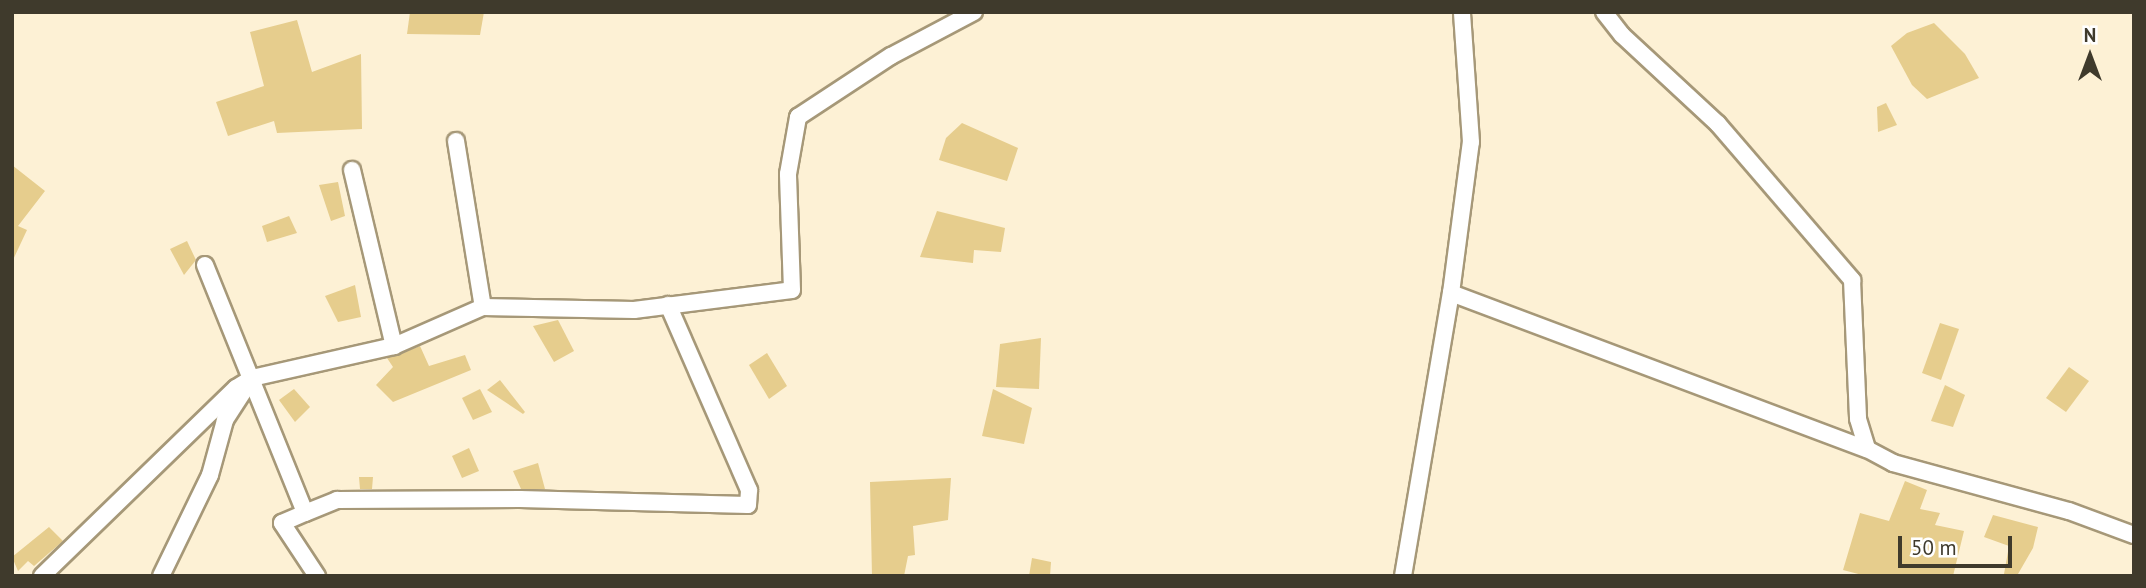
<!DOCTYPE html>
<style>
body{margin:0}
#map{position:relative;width:2146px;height:588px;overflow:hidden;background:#fdf1d5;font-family:"PT Sans",sans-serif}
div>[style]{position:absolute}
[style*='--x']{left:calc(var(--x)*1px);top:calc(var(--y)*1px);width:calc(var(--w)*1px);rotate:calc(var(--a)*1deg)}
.building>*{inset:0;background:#e6cd8d}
.roads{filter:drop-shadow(2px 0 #a69878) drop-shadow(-2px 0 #a69878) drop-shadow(0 2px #a69878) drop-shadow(0 -2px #a69878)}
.minor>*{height:16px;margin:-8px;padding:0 8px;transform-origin:8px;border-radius:8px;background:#fff}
span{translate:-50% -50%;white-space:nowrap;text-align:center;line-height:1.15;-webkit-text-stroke:5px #fff;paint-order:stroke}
.frame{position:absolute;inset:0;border:14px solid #3f3a2c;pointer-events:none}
.north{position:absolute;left:2055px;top:21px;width:70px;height:70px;-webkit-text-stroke:5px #fff;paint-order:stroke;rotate:0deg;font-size:19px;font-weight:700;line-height:28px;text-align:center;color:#3f3a2c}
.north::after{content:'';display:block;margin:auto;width:24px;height:32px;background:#3f3a2c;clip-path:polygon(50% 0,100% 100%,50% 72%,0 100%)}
.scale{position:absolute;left:1898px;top:536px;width:114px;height:32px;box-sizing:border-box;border:4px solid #3f3a2c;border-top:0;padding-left:9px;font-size:21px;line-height:24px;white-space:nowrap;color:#3f3a2c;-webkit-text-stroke:5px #fff;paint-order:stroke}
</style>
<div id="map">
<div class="building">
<i style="clip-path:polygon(410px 12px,484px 12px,480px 35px,407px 34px)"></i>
<i style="clip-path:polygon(297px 20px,312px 72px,361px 54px,362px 129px,277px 133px,274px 121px,228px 136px,216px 102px,264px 86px,250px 32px)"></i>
<i style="clip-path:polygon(1934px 23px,1965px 54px,1979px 78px,1927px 99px,1912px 85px,1891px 46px,1907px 33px)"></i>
<i style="clip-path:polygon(1886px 103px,1897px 125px,1878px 132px,1877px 107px)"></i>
<i style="clip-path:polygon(962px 123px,1018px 148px,1007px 181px,939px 160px,946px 138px)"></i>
<i style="clip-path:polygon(12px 165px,45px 191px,18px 226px,27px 230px,12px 262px)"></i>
<i style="clip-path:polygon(338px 182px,345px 216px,331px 221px,319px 185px)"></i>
<i style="clip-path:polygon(937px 211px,1005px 228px,1001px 252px,974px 250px,973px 263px,920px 257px)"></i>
<i style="clip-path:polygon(289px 216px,297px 233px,267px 242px,262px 226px)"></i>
<i style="clip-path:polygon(187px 241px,196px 260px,184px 275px,170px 249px)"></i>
<i style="clip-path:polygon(355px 285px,361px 317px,338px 322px,325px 296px)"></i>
<i style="clip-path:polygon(558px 320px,574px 351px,554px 362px,533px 326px)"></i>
<i style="clip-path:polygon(1940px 323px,1959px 329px,1941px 380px,1922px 373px)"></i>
<i style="clip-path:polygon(1041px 338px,1039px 389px,996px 387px,1000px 344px)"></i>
<i style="clip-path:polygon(420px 346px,429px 366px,465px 355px,471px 370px,393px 402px,376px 385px,393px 367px,387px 358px)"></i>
<i style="clip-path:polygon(767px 353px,787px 386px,769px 399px,749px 365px)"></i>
<i style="clip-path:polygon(2069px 367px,2089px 381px,2066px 412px,2046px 398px)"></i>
<i style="clip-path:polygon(500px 380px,525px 412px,523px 414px,487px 390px)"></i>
<i style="clip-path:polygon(1945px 385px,1965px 395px,1953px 427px,1931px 421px)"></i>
<i style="clip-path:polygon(294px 389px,310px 407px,295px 422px,279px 400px)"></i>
<i style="clip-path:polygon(480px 389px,492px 412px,473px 420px,462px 398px)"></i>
<i style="clip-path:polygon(993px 389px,1032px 408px,1024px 444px,982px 436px)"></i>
<i style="clip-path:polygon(469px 448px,479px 471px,462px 478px,452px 456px)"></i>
<i style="clip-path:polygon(538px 463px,545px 489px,521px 489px,513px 471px)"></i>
<i style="clip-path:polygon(359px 477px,373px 477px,372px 489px,360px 489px)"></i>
<i style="clip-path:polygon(951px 478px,948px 520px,913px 526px,915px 555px,908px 556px,904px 576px,872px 576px,870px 482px)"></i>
<i style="clip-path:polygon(1905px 481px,1927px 490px,1920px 509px,1940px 513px,1935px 525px,1964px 531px,1953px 576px,1866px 576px,1843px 570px,1860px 513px,1889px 521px)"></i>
<i style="clip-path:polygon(1993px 515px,2038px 527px,2033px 548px,2018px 574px,2004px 574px,2009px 546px,1984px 537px)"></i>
<i style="clip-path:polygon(49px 527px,63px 541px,34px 566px,28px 561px,18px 571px,12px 557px)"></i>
<i style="clip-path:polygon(1032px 558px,1051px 562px,1050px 576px,1029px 576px)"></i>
</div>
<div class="roads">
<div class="minor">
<i style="--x:1604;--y:12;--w:29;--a:52"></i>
<i style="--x:1622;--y:35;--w:131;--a:42.8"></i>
<i style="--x:1718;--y:124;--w:206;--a:49.3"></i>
<i style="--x:1852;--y:280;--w:139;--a:87.5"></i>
<i style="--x:1858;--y:419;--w:31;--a:73"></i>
<i style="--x:1867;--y:449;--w:30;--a:28"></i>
<i style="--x:1893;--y:463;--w:182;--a:15.3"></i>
<i style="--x:2069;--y:511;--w:69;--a:20.3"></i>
<i style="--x:456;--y:141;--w:168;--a:80.8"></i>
<i style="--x:352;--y:170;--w:181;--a:76.6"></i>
<i style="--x:205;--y:265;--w:267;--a:68"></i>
<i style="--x:305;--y:513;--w:25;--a:157"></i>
<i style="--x:282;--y:523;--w:64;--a:56.6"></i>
<i style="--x:1451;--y:293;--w:444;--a:20.6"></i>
<i style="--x:305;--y:513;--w:35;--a:-22"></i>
<i style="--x:337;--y:500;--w:183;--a:-0.3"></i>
<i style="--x:520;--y:499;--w:228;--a:1.5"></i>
<i style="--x:748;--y:505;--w:15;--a:-86"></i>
<i style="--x:749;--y:490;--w:202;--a:-113.6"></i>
<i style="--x:42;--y:576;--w:270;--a:-44.1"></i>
<i style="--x:236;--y:388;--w:19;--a:-32"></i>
<i style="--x:252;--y:378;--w:146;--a:-12.7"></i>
<i style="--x:394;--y:346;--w:97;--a:-23.7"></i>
<i style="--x:483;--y:307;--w:151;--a:1.1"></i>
<i style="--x:634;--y:310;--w:159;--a:-7.2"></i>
<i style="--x:792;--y:290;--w:116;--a:-92"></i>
<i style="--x:788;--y:174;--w:58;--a:-80"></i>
<i style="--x:798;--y:117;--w:111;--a:-33.3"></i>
<i style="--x:891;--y:56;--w:94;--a:-27.9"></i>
<i style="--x:161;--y:576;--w:112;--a:-64.1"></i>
<i style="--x:210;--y:475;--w:57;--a:-74.7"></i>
<i style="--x:225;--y:420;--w:40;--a:-57.1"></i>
<i style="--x:1403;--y:576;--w:287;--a:-80.4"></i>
<i style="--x:1451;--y:293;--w:152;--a:-82.5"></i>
<i style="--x:1471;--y:142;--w:130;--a:-94"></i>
</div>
</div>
<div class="frame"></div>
<div class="north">N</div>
<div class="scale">50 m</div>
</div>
